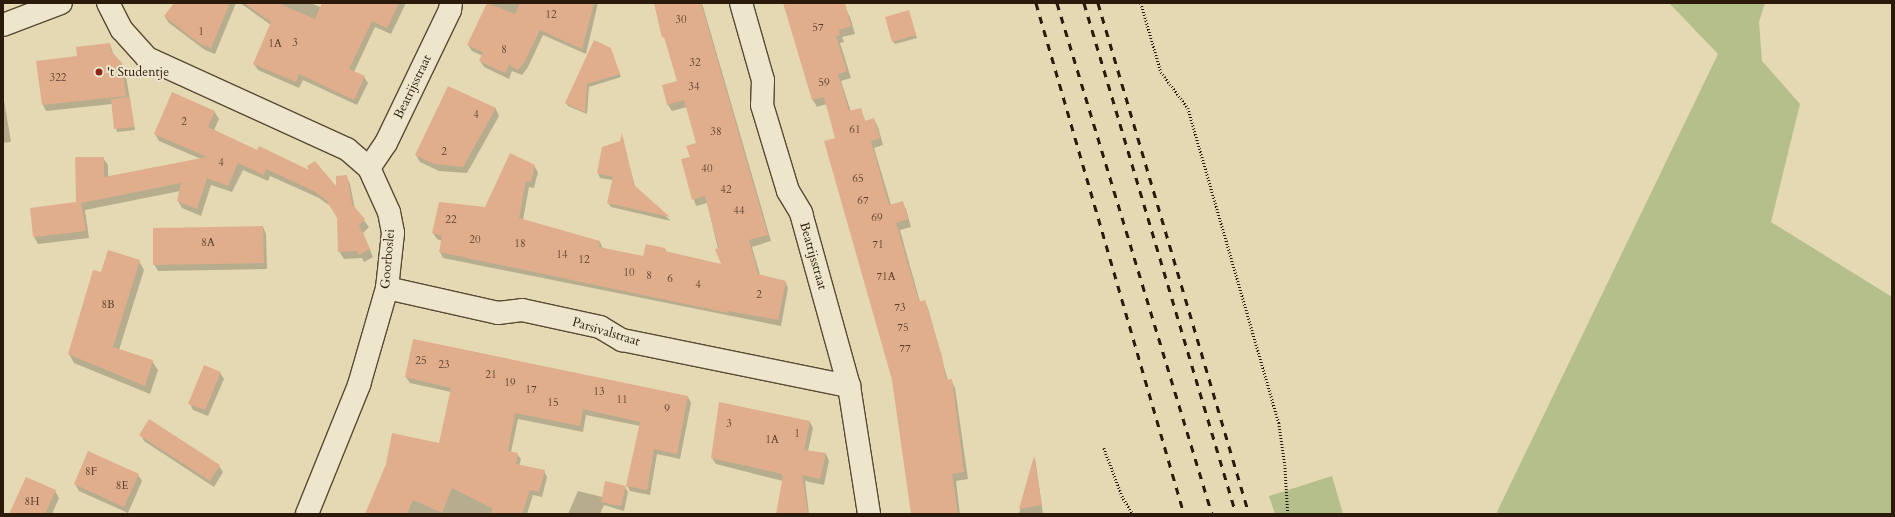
<!DOCTYPE html>
<style>
body{margin:0}
#map{position:relative;width:1895px;height:517px;overflow:hidden;background:#e4d9b2;font-family:Cardo,serif}
div>[style]{position:absolute}
[style*='--x']{left:calc(var(--x)*1px);top:calc(var(--y)*1px);width:calc(var(--w)*1px);rotate:calc(var(--a)*1deg)}
.green>*{inset:0;background:#b4bf8c}
.shadow>*{inset:0;background:#0003}
.building>*{inset:0;background:#e1ae8d}
.path>*{height:2.5px;margin-top:-1.25px;transform-origin:0;background:repeating-linear-gradient(90deg,#2b1909 0 1px,transparent 0 3px)}
.roads{filter:drop-shadow(1px 0 #594933) drop-shadow(-1px 0 #594933) drop-shadow(0 1px #594933) drop-shadow(0 -1px #594933)}
.minor>*{height:22px;margin:-11px;padding:0 11px;transform-origin:11px;border-radius:11px;background:#ede6cd}
.tertiary>*{height:22px;margin:-11px;padding:0 11px;transform-origin:11px;border-radius:11px;background:#ede6cd}
.rail>*{height:3px;margin-top:-1.5px;transform-origin:0;background:repeating-linear-gradient(90deg,#2b1909 0 7px,transparent 0 14px)}
.dots>*{width:11px;height:11px;translate:-50% -50%;box-sizing:border-box;border:2px solid #ede6cd;border-radius:50%}
span{translate:-50% -50%;white-space:nowrap;text-align:center;line-height:1.15;-webkit-text-stroke:4px #ede6cd;paint-order:stroke}
.number-label{font-size:11px;color:#583e2a}
.number-label span{-webkit-text-stroke-width:0}
.poi-label{font-size:13px;color:#2b1909}
.left{translate:0 -50%;text-align:left}
.street-label{font-size:13px;color:#2b1909}
.frame{position:absolute;inset:0;border:4px solid #2b1909;pointer-events:none}
</style>
<div id="map">
<div class="green">
<i style="clip-path:polygon(1669px 3px,1765px 3px,1759px 22px,1762px 61px,1800px 104px,1771px 222px,1892px 297px,1892px 514px,1496px 514px,1718px 54px)"></i>
<i style="clip-path:polygon(1332px 476px,1343px 514px,1275px 514px,1269px 496px)"></i>
</div>
<div class="shadow">
<i style="clip-path:polygon(176px 3px,236px 3px,215px 54px,205px 50px,169px 23px,165px 17px)"></i>
<i style="clip-path:polygon(240px 3px,310px 3px,331px 11px,342px 3px,406px 3px,391px 34px,375px 27px,354px 72px,364px 77px,368px 83px,357px 105px,303px 80px,299px 88px,258px 70px,254px 64px,271px 25px)"></i>
<i style="clip-path:polygon(488px 3px,598px 3px,586px 54px,543px 35px,528px 67px,522px 75px,512px 71px,509px 79px,484px 67px,480px 61px,483px 56px,472px 51px,468px 45px)"></i>
<i style="clip-path:polygon(654px 3px,702px 3px,771px 241px,752px 247px,760px 275px,785px 281px,788px 288px,781px 326px,443px 258px,440px 252px,442px 241px,437px 239px,433px 233px,486px 208px,534px 166px,538px 172px,534px 188px,529px 187px,523px 220px,600px 242px,603px 249px,644px 257px,665px 249px,667px 253px,722px 265px,707px 203px,696px 206px,682px 160px,691px 157px,697px 143px,687px 107px,672px 111px,668px 105px,663px 86px,678px 81px)"></i>
<i style="clip-path:polygon(785px 3px,832px 3px,846px 9px,850px 17px,855px 34px,842px 37px,844px 42px,840px 43px,851px 78px,841px 81px,851px 112px,860px 109px,866px 122px,874px 119px,878px 127px,883px 145px,874px 148px,891px 205px,902px 202px,906px 209px,911px 227px,900px 230px,920px 302px,924px 301px,928px 308px,948px 381px,951px 380px,955px 388px,968px 479px,956px 481px,960px 514px,912px 514px,893px 380px,837px 139px,827px 104px,817px 107px,813px 100px)"></i>
<i style="clip-path:polygon(909px 12px,917px 38px,895px 44px,893px 41px)"></i>
<i style="clip-path:polygon(110px 44px,114px 56px,125px 70px,135px 130px,117px 132px,112px 104px,46px 111px,43px 105px,78px 57px)"></i>
<i style="clip-path:polygon(610px 49px,621px 77px,589px 87px,587px 114px,568px 106px,566px 103px)"></i>
<i style="clip-path:polygon(449px 87px,496px 109px,499px 116px,467px 173px,439px 171px,420px 162px,416px 155px)"></i>
<i style="clip-path:polygon(3px 94px,11px 142px,3px 143px)"></i>
<i style="clip-path:polygon(214px 111px,219px 119px,214px 130px,338px 189px,346px 176px,350px 184px,355px 209px,369px 227px,363px 233px,373px 257px,364px 262px,362px 258px,344px 259px,339px 251px,338px 218px,333px 208px,319px 198px,270px 176px,268px 181px,243px 170px,232px 192px,211px 185px,201px 216px,182px 208px,178px 201px,180px 191px,85px 210px,89px 238px,38px 244px,34px 237px,77px 203px,103px 158px,108px 165px,108px 178px,201px 159px,159px 141px,155px 134px)"></i>
<i style="clip-path:polygon(622px 136px,635px 187px,671px 221px,611px 207px,608px 203px,613px 180px,600px 178px,598px 173px,603px 148px,621px 142px)"></i>
<i style="clip-path:polygon(263px 227px,266px 234px,267px 269px,158px 271px,154px 264px)"></i>
<i style="clip-path:polygon(139px 261px,144px 270px,119px 350px,152px 361px,158px 370px,150px 394px,74px 363px,69px 354px,102px 273px)"></i>
<i style="clip-path:polygon(220px 373px,224px 379px,208px 416px,193px 410px,190px 404px)"></i>
<i style="clip-path:polygon(406px 377px,688px 397px,691px 403px,680px 459px,657px 454px,650px 495px,630px 491px,627px 485px,640px 426px,586px 415px,583px 432px,518px 419px,511px 452px,517px 454px,521px 459px,519px 466px,544px 471px,547px 477px,542px 497px,533px 495px,527px 514px,366px 514px,440px 445px,451px 392px,410px 383px)"></i>
<i style="clip-path:polygon(810px 422px,813px 428px,808px 451px,826px 454px,829px 461px,824px 485px,805px 481px,809px 514px,777px 514px,783px 481px,716px 464px,712px 458px)"></i>
<i style="clip-path:polygon(141px 435px,219px 466px,223px 472px,214px 487px,144px 441px)"></i>
<i style="clip-path:polygon(1035px 458px,1043px 514px,1019px 514px)"></i>
<i style="clip-path:polygon(138px 475px,142px 481px,128px 513px,79px 491px,75px 484px)"></i>
<i style="clip-path:polygon(625px 487px,628px 492px,624px 511px,604px 505px,600px 514px,568px 514px,578px 491px,602px 497px)"></i>
<i style="clip-path:polygon(55px 491px,59px 498px,52px 514px,10px 514px)"></i>
</div>
<div class="building">
<i style="clip-path:polygon(174px 3px,230px 3px,211px 48px,200px 44px,164px 16px)"></i>
<i style="clip-path:polygon(244px 3px,278px 3px,315px 19px,322px 3px,399px 3px,387px 28px,372px 21px,349px 69px,365px 76px,354px 100px,299px 74px,296px 82px,253px 64px,271px 22px)"></i>
<i style="clip-path:polygon(487px 3px,515px 14px,520px 3px,594px 3px,582px 49px,540px 30px,525px 61px,518px 70px,509px 65px,505px 73px,479px 61px,483px 52px,467px 45px)"></i>
<i style="clip-path:polygon(654px 3px,701px 3px,768px 235px,749px 240px,758px 274px,786px 281px,778px 320px,728px 311px,728px 313px,439px 252px,442px 236px,432px 233px,439px 202px,485px 207px,510px 153px,535px 165px,531px 182px,526px 181px,519px 218px,600px 241px,599px 247px,643px 256px,646px 244px,665px 248px,665px 251px,721px 264px,715px 249px,719px 248px,705px 196px,692px 200px,681px 159px,690px 157px,686px 146px,696px 143px,684px 100px,667px 105px,662px 85px,677px 81px,664px 37px,662px 38px)"></i>
<i style="clip-path:polygon(783px 3px,845px 3px,851px 26px,839px 30px,840px 35px,836px 36px,847px 71px,838px 74px,849px 111px,861px 108px,865px 121px,874px 118px,880px 138px,871px 141px,889px 205px,903px 201px,908px 219px,896px 223px,919px 302px,925px 300px,942px 356px,946px 380px,952px 379px,964px 472px,952px 474px,958px 514px,911px 514px,892px 380px,824px 141px,835px 138px,824px 97px,812px 100px)"></i>
<i style="clip-path:polygon(909px 10px,916px 35px,892px 42px,885px 17px)"></i>
<i style="clip-path:polygon(594px 40px,611px 48px,620px 74px,587px 84px,585px 112px,565px 103px)"></i>
<i style="clip-path:polygon(110px 43px,111px 51px,122px 63px,126px 96px,42px 105px,36px 61px,77px 56px,76px 47px)"></i>
<i style="clip-path:polygon(448px 86px,496px 108px,463px 167px,434px 164px,415px 155px)"></i>
<i style="clip-path:polygon(172px 92px,215px 111px,208px 127px,257px 150px,259px 146px,309px 170px,307px 166px,315px 161px,336px 186px,336px 176px,347px 175px,352px 204px,365px 219px,359px 225px,370px 249px,359px 255px,357px 251px,338px 252px,337px 218px,327px 201px,314px 191px,266px 169px,264px 175px,238px 163px,228px 186px,207px 178px,197px 209px,177px 201px,181px 183px,81px 203px,86px 231px,33px 237px,30px 208px,76px 202px,75px 157px,104px 157px,104px 177px,207px 157px,154px 134px)"></i>
<i style="clip-path:polygon(130px 97px,134px 127px,114px 129px,111px 99px)"></i>
<i style="clip-path:polygon(622px 133px,634px 185px,670px 217px,607px 203px,613px 177px,597px 173px,602px 147px,620px 141px)"></i>
<i style="clip-path:polygon(263px 226px,264px 263px,153px 265px,153px 228px)"></i>
<i style="clip-path:polygon(108px 250px,140px 260px,113px 347px,153px 360px,145px 386px,68px 354px,93px 270px,101px 272px)"></i>
<i style="clip-path:polygon(413px 339px,688px 396px,677px 454px,654px 449px,647px 490px,626px 486px,640px 422px,583px 409px,580px 426px,515px 413px,508px 451px,518px 453px,516px 464px,545px 470px,539px 492px,530px 490px,522px 514px,491px 514px,493px 509px,452px 488px,442px 513px,413px 500px,407px 514px,365px 514px,386px 464px,392px 433px,439px 443px,451px 388px,405px 377px)"></i>
<i style="clip-path:polygon(204px 365px,221px 372px,205px 410px,188px 404px)"></i>
<i style="clip-path:polygon(719px 402px,810px 421px,804px 450px,826px 453px,820px 479px,802px 475px,808px 514px,776px 514px,783px 476px,778px 473px,711px 458px)"></i>
<i style="clip-path:polygon(149px 419px,220px 465px,210px 481px,139px 435px)"></i>
<i style="clip-path:polygon(88px 451px,139px 474px,124px 507px,74px 484px)"></i>
<i style="clip-path:polygon(1034px 456px,1042px 505px,1019px 509px)"></i>
<i style="clip-path:polygon(26px 477px,56px 490px,45px 514px,9px 514px)"></i>
<i style="clip-path:polygon(605px 481px,626px 486px,621px 506px,601px 502px)"></i>
</div>
<div class="path">
<i style="--x:1141;--y:3;--w:72;--a:73.8"></i>
<i style="--x:1161;--y:72;--w:45;--a:53.1"></i>
<i style="--x:1188;--y:108;--w:328;--a:73.9"></i>
<i style="--x:1279;--y:423;--w:42;--a:81.9"></i>
<i style="--x:1285;--y:465;--w:49;--a:86.5"></i>
<i style="--x:1104;--y:448;--w:51;--a:69.4"></i>
<i style="--x:1122;--y:496;--w:21;--a:59"></i>
</div>
<div class="roads">
<div class="minor">
<i style="--x:108;--y:3;--w:30;--a:63"></i>
<i style="--x:122;--y:30;--w:38;--a:48"></i>
<i style="--x:147;--y:58;--w:220;--a:24.5"></i>
<i style="--x:347;--y:149;--w:29;--a:41"></i>
<i style="--x:369;--y:168;--w:48;--a:65.6"></i>
<i style="--x:389;--y:212;--w:21;--a:79"></i>
<i style="--x:393;--y:233;--w:55;--a:96.2"></i>
<i style="--x:387;--y:288;--w:101;--a:106.1"></i>
<i style="--x:359;--y:385;--w:139;--a:112"></i>
<i style="--x:741;--y:3;--w:80;--a:74.1"></i>
<i style="--x:763;--y:80;--w:25;--a:92"></i>
<i style="--x:762;--y:105;--w:90;--a:73.2"></i>
<i style="--x:788;--y:191;--w:26;--a:59"></i>
<i style="--x:801;--y:213;--w:180;--a:74.5"></i>
<i style="--x:849;--y:386;--w:130;--a:81.1"></i>
<i style="--x:369;--y:168;--w:30;--a:-56"></i>
<i style="--x:386;--y:143;--w:148;--a:-64.3"></i>
<i style="--x:450;--y:10;--w:7;--a:-82"></i>
<i style="--x:387;--y:288;--w:114;--a:12.7"></i>
<i style="--x:498;--y:313;--w:24;--a:-7"></i>
<i style="--x:522;--y:310;--w:80;--a:12.3"></i>
<i style="--x:600;--y:327;--w:26;--a:31"></i>
<i style="--x:622;--y:340;--w:232;--a:11.5"></i>
</div>
<div class="tertiary">
<i style="--x:3;--y:25;--w:62;--a:-20.8"></i>
</div>
</div>
<div class="rail">
<i style="--x:1036;--y:3;--w:532;--a:73.85"></i>
<i style="--x:1057;--y:3;--w:534;--a:73.13"></i>
<i style="--x:1084;--y:3;--w:533;--a:73.43"></i>
<i style="--x:1098;--y:3;--w:533;--a:73.54"></i>
</div>
<div class="dots">
<i style="left:99px;top:72px;background:#8f2418"></i>
</div>
<div class="number-label">
<span style="left:551px;top:15px">12</span>
<span style="left:681px;top:20px">30</span>
<span style="left:818px;top:28px">57</span>
<span style="left:201px;top:32px">1</span>
<span style="left:295px;top:43px">3</span>
<span style="left:275px;top:44px">1A</span>
<span style="left:504px;top:50px">8</span>
<span style="left:695px;top:63px">32</span>
<span style="left:58px;top:78px">322</span>
<span style="left:824px;top:83px">59</span>
<span style="left:694px;top:87px">34</span>
<span style="left:476px;top:115px">4</span>
<span style="left:184px;top:122px">2</span>
<span style="left:855px;top:130px">61</span>
<span style="left:716px;top:132px">38</span>
<span style="left:444px;top:152px">2</span>
<span style="left:221px;top:163px">4</span>
<span style="left:707px;top:169px">40</span>
<span style="left:858px;top:179px">65</span>
<span style="left:726px;top:190px">42</span>
<span style="left:863px;top:201px">67</span>
<span style="left:739px;top:211px">44</span>
<span style="left:877px;top:218px">69</span>
<span style="left:451px;top:220px">22</span>
<span style="left:475px;top:240px">20</span>
<span style="left:208px;top:243px">8A</span>
<span style="left:520px;top:244px">18</span>
<span style="left:878px;top:245px">71</span>
<span style="left:562px;top:255px">14</span>
<span style="left:584px;top:260px">12</span>
<span style="left:629px;top:273px">10</span>
<span style="left:649px;top:276px">8</span>
<span style="left:886px;top:277px">71A</span>
<span style="left:670px;top:279px">6</span>
<span style="left:698px;top:285px">4</span>
<span style="left:759px;top:295px">2</span>
<span style="left:108px;top:305px">8B</span>
<span style="left:900px;top:308px">73</span>
<span style="left:903px;top:328px">75</span>
<span style="left:905px;top:349px">77</span>
<span style="left:421px;top:361px">25</span>
<span style="left:444px;top:365px">23</span>
<span style="left:491px;top:375px">21</span>
<span style="left:510px;top:383px">19</span>
<span style="left:531px;top:390px">17</span>
<span style="left:599px;top:392px">13</span>
<span style="left:622px;top:400px">11</span>
<span style="left:553px;top:403px">15</span>
<span style="left:667px;top:409px">9</span>
<span style="left:729px;top:424px">3</span>
<span style="left:797px;top:434px">1</span>
<span style="left:772px;top:440px">1A</span>
<span style="left:91px;top:472px">8F</span>
<span style="left:122px;top:486px">8E</span>
<span style="left:32px;top:502px">8H</span>
</div>
<div class="poi-label">
<span class="left" style="left:107px;top:72px">'t Studentje</span>
</div>
<div class="street-label">
<span style="left:413px;top:87px;rotate:-64deg">Beatrijsstraat</span>
<span style="left:813px;top:256px;rotate:74deg">Beatrijsstraat</span>
<span style="left:388px;top:259px;rotate:-85deg">Goorboslei</span>
<span style="left:606px;top:332px;rotate:17deg">Parsivalstraat</span>
</div>
<div class="frame"></div>
</div>
